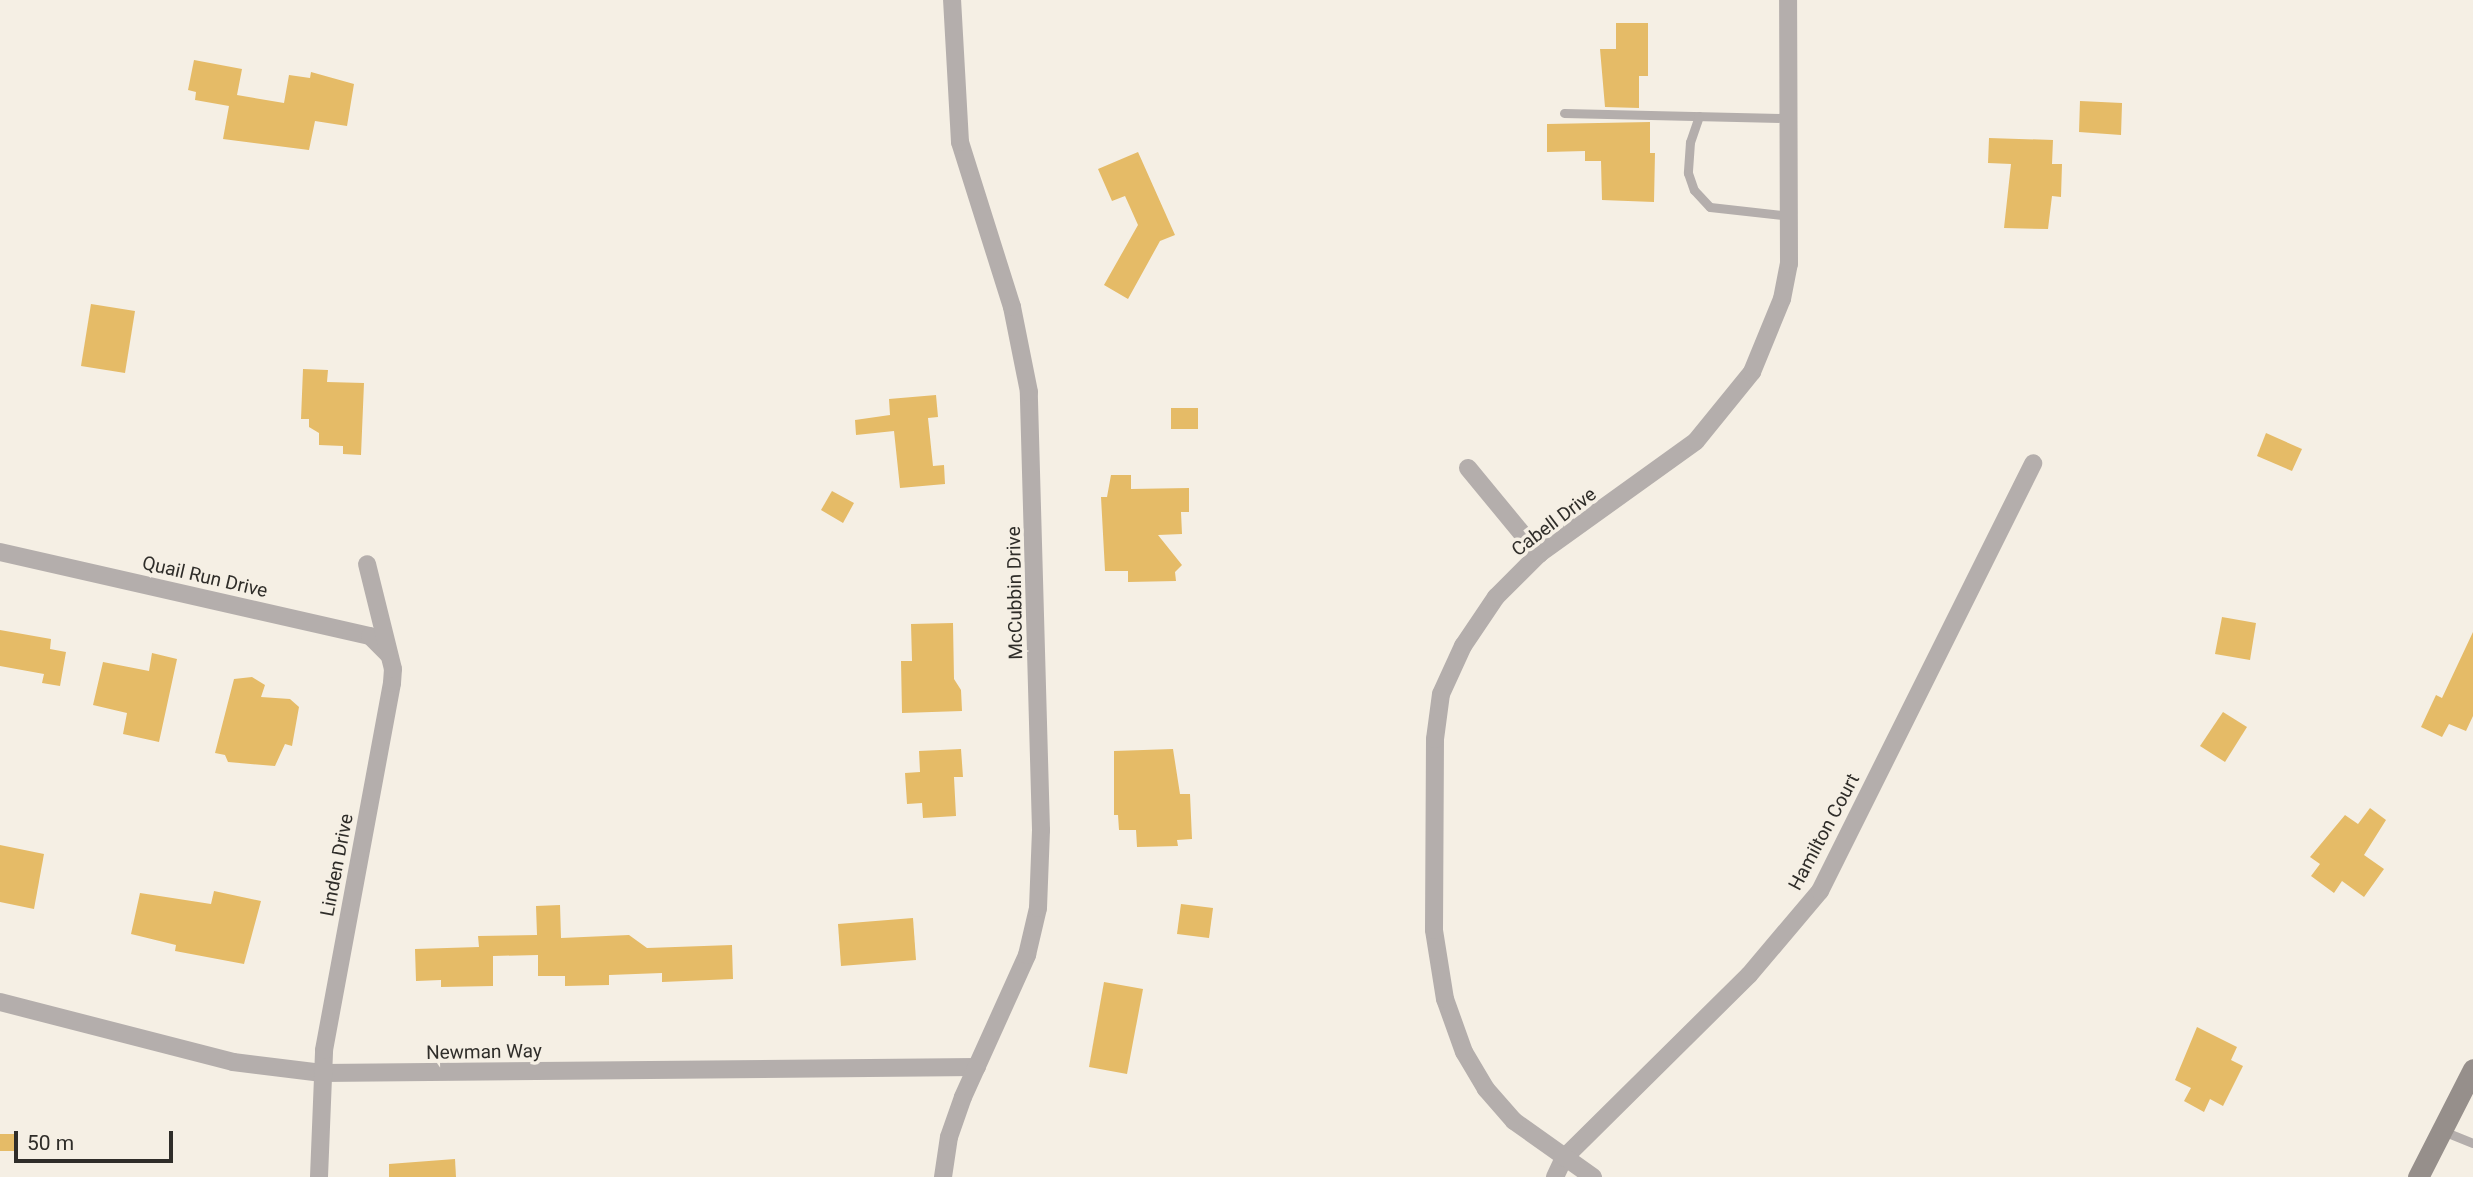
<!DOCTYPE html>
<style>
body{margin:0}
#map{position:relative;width:2473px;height:1177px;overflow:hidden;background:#f5efe4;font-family:Roboto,sans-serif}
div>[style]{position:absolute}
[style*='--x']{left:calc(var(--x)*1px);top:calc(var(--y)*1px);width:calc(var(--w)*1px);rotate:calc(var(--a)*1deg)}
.building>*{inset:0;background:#e5bb67}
.lane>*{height:9px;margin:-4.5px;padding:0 4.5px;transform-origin:4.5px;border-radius:4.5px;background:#b4aeac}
.street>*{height:18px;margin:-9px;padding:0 9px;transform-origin:9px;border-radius:9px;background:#b4aeac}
.secondary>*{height:21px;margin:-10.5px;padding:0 10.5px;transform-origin:10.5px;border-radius:10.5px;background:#968f8b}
span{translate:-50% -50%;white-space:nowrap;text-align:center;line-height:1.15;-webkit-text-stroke:7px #f5efe4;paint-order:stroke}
.street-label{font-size:19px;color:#2f2d29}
.scale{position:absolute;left:14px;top:1131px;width:159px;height:32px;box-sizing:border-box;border:4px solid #2f2d29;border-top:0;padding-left:9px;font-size:21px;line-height:24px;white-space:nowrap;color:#2f2d29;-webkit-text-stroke:5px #f5efe4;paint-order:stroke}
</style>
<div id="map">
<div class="building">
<i style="clip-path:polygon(1616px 23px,1648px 23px,1648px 76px,1639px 76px,1639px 108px,1605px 107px,1600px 49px,1616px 49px)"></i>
<i style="clip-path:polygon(194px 60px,242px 69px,237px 95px,284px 103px,289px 75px,310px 78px,311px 72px,354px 84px,347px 126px,315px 121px,309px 150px,223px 139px,229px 106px,195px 100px,196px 92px,188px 90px)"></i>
<i style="clip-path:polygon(2080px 101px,2122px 103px,2121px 135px,2079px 132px)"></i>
<i style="clip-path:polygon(1650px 122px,1650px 153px,1655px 153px,1654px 202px,1602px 200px,1601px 161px,1585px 161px,1585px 151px,1547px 152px,1547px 124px)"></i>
<i style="clip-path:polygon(1989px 138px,2053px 140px,2052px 164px,2062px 164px,2061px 197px,2052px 196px,2048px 229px,2004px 228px,2011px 164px,1988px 163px)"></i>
<i style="clip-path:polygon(1138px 152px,1175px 235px,1160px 241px,1128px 299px,1104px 285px,1138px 225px,1125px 196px,1112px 201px,1098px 169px)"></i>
<i style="clip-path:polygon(91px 304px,135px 311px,125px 373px,81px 366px)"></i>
<i style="clip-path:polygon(303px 369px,328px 370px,327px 382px,364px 383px,361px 455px,343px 454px,343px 446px,319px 445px,319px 433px,309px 427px,309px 419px,301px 419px)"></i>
<i style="clip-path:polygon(936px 395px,938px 417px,928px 418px,933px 466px,944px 465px,945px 484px,900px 488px,894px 431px,856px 435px,855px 420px,890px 415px,889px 399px)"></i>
<i style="clip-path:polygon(1171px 408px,1198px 408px,1198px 429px,1171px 429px)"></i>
<i style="clip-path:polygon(2266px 433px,2302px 449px,2292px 471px,2257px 456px)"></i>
<i style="clip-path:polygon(1111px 475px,1131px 475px,1131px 489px,1189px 488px,1189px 512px,1181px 512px,1182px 534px,1158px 535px,1182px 565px,1175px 572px,1176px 581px,1128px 582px,1128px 571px,1105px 571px,1101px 497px,1107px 497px)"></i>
<i style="clip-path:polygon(832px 491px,854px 503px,843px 523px,821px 510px)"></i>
<i style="clip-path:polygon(2222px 617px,2256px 623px,2250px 660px,2215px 654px)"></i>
<i style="clip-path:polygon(953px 623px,954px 679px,961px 690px,962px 711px,902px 713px,901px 661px,912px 661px,911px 624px)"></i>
<i style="clip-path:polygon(0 630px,51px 639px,50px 649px,66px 652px,60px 686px,42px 683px,44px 674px,0 666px)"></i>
<i style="clip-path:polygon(2473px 632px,2473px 716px,2466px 731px,2449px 724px,2442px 737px,2421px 727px,2436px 695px,2442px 698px)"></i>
<i style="clip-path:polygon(152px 653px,177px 659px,159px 742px,123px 734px,127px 713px,93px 705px,103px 662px,149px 671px)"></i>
<i style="clip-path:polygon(252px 677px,265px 685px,261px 697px,290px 699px,299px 707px,292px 746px,285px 744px,275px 766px,228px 762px,225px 755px,215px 753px,234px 679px)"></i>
<i style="clip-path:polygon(2223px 712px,2247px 727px,2225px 762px,2200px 746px)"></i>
<i style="clip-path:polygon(961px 749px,963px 777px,954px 777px,956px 816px,923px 818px,922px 803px,907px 804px,905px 773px,920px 772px,919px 751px)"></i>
<i style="clip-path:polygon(1173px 749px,1180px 794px,1190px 794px,1192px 839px,1177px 840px,1178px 846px,1137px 847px,1136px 830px,1119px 830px,1118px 815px,1114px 815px,1114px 751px)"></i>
<i style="clip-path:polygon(2370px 808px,2386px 820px,2364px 855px,2384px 869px,2364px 897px,2342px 881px,2334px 893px,2311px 876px,2320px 864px,2310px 857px,2345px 815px,2358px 824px)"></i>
<i style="clip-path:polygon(0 845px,44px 854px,34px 909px,0 902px)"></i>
<i style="clip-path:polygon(214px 891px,261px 901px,244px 964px,175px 951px,176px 945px,131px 934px,140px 893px,211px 904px)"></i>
<i style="clip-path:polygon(1181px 904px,1213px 908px,1209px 938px,1177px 934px)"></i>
<i style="clip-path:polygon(560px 905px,561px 938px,629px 935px,647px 948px,732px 945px,733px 979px,662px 982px,662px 973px,609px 975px,609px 985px,565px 986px,565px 976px,538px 976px,538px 955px,493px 956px,493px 986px,441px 987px,441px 980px,416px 981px,415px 949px,479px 947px,478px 936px,537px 935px,536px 906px)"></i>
<i style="clip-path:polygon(913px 918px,916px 960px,841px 966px,838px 924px)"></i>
<i style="clip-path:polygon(1104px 982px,1143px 989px,1127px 1074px,1089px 1067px)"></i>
<i style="clip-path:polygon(2197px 1027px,2237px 1047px,2231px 1060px,2243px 1066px,2223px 1106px,2210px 1099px,2204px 1112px,2184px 1101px,2191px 1088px,2175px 1080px)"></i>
<i style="clip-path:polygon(0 1134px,18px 1134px,18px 1151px,0 1151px)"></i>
<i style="clip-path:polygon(455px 1159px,456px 1177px,389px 1177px,389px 1164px)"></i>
</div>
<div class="lane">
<i style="--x:1564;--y:113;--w:226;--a:1.3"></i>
<i style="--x:1699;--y:116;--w:28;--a:109"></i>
<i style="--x:1690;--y:142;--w:31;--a:94"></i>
<i style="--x:1688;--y:173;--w:18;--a:71"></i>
<i style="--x:1694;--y:190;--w:23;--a:47"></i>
<i style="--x:1710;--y:207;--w:81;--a:6.4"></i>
<i style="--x:2443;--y:1131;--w:32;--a:22"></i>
</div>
<div class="street">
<i style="--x:1468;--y:468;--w:112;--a:50.5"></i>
<i style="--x:0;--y:552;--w:379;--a:12.8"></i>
<i style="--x:370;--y:636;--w:25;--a:45"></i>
<i style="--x:0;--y:1002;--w:241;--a:14.4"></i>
<i style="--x:233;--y:1062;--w:90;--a:7"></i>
<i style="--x:322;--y:1073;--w:655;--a:-0.52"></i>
<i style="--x:319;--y:1177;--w:127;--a:-87.7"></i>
<i style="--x:324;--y:1050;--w:373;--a:-79.5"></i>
<i style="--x:392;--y:683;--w:14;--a:-86"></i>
<i style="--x:393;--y:669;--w:108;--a:-103.9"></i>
<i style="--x:943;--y:1177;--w:40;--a:-81.5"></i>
<i style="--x:949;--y:1137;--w:42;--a:-70.7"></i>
<i style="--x:963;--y:1097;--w:156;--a:-65.7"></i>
<i style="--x:1027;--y:955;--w:48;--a:-76.8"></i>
<i style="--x:1038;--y:908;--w:78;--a:-87.8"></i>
<i style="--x:1041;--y:830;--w:438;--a:-91.6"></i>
<i style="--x:1029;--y:392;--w:87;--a:-101.3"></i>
<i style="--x:1012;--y:307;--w:173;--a:-107.5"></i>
<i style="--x:960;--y:142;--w:142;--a:-93.2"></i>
<i style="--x:1555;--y:1177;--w:21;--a:-65"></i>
<i style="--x:1564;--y:1158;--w:260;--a:-44.7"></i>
<i style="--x:1749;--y:975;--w:110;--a:-49.8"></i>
<i style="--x:1820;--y:891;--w:478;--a:-63.5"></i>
<i style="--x:1593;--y:1177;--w:97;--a:-144.7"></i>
<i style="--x:1514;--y:1121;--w:43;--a:-131.2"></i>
<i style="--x:1486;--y:1089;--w:43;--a:-120.7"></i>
<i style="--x:1464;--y:1052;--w:56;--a:-109.7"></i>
<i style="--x:1445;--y:999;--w:70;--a:-99.1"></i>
<i style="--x:1434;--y:930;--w:191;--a:-89.7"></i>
<i style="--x:1435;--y:739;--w:45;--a:-82.4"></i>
<i style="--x:1441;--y:694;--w:53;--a:-65.4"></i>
<i style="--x:1463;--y:646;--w:59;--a:-56"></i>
<i style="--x:1496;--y:597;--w:61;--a:-45"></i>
<i style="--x:1539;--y:554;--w:193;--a:-35.7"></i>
<i style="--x:1696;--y:441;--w:89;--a:-50.9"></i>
<i style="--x:1752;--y:372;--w:79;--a:-67.7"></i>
<i style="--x:1782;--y:299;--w:36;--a:-79"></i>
<i style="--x:1789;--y:264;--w:264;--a:-90.2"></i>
</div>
<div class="secondary">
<i style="--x:2418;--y:1177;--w:121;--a:-63"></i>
</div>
<div class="street-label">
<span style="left:1554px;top:522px;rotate:-37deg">Cabell Drive</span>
<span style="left:205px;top:577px;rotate:13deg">Quail Run Drive</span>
<span style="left:1015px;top:593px;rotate:-91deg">McCubbin Drive</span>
<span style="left:1824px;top:832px;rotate:-62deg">Hamilton Court</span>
<span style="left:337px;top:865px;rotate:-79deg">Linden Drive</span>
<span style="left:484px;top:1052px;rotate:-1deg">Newman Way</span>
</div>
<div class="scale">50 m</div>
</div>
